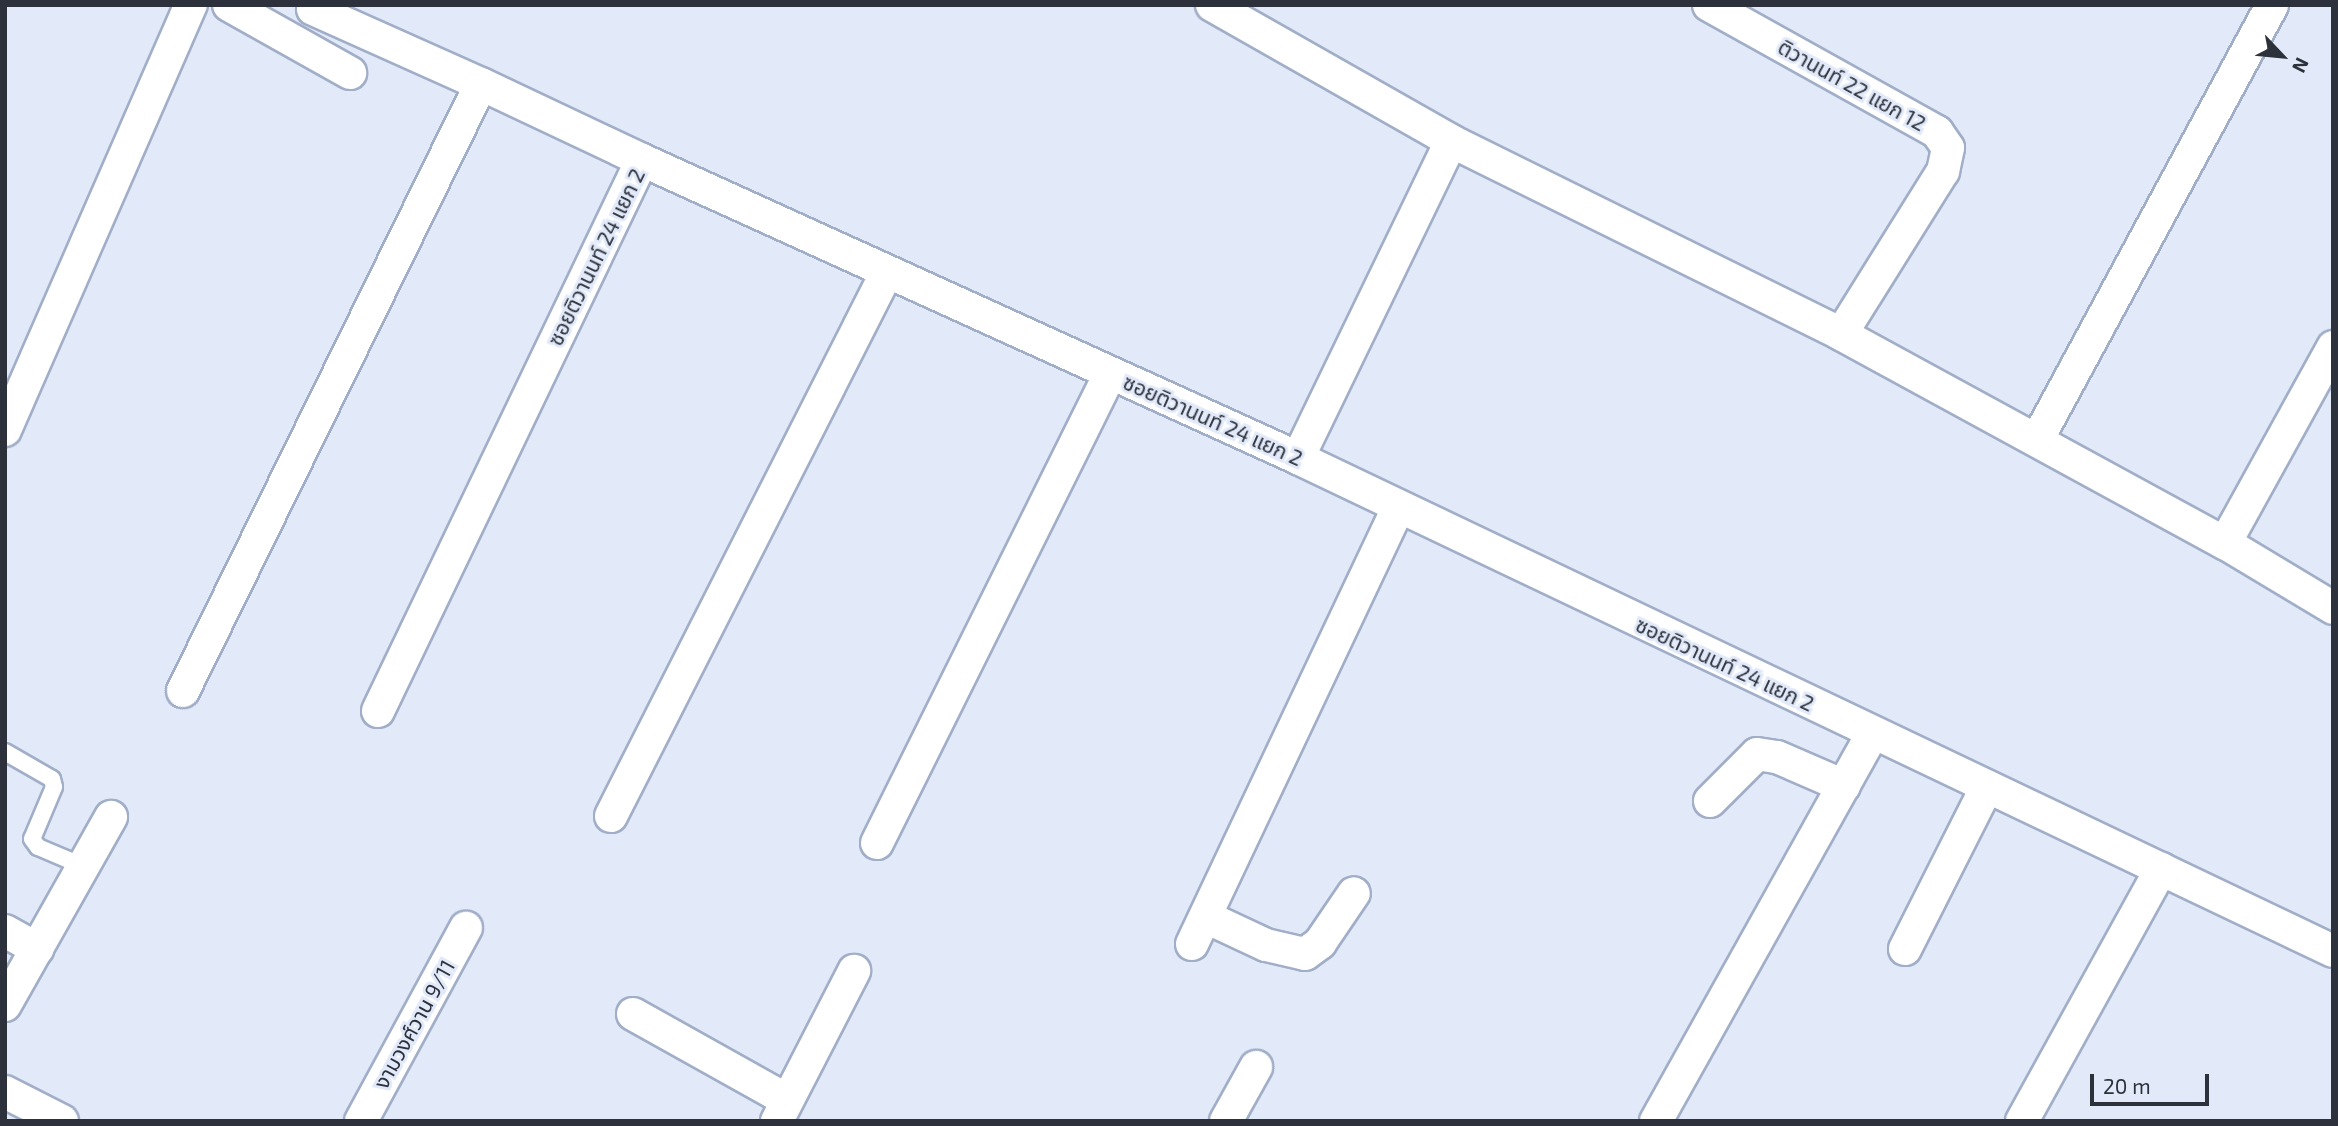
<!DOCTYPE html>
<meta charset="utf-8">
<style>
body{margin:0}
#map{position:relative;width:2338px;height:1126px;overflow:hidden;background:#e2eafa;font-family:"Exo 2","Noto Sans Thai",sans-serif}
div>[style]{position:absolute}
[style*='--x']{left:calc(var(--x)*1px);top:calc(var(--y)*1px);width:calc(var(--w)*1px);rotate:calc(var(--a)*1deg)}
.roads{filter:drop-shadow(2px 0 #a1aec7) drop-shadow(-2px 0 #a1aec7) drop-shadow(0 2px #a1aec7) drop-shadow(0 -2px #a1aec7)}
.service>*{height:16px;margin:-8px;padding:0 8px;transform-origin:8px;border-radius:8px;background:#fff}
.minor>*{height:32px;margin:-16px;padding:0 16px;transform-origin:16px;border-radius:16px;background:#fff}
span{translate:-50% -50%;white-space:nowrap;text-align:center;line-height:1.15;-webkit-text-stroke:6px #e2eafa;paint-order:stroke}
.street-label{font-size:21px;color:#2c313b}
.frame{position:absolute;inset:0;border:7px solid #2c313b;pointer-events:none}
.north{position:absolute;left:2247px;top:21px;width:70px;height:70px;-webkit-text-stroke:5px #e2eafa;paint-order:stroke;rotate:116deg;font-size:19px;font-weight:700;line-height:28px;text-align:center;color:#2c313b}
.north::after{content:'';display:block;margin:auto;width:24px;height:32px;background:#2c313b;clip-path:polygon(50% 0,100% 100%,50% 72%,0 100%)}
.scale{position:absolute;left:2090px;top:1074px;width:119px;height:32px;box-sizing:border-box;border:4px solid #2c313b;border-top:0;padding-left:9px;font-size:21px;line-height:24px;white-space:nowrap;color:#2c313b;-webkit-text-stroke:5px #e2eafa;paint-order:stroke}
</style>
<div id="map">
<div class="roads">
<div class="service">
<i style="--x:5;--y:752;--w:54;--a:29.9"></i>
<i style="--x:52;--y:779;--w:8;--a:76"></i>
<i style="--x:54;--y:787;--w:56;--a:112.9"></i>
<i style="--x:32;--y:839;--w:10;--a:53"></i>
<i style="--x:38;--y:847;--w:49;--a:22.9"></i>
</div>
<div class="minor">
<i style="--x:229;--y:5;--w:139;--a:29.3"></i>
<i style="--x:1212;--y:5;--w:275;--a:29.6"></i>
<i style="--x:1451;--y:141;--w:435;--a:26.3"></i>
<i style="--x:1841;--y:334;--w:437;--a:28.6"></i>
<i style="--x:2225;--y:543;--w:126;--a:31"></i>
<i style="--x:1709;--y:5;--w:261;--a:29.1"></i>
<i style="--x:1937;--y:132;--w:19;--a:55"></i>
<i style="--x:1948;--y:148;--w:24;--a:102"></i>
<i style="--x:1943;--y:171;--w:192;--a:122"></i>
<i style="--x:313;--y:9;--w:184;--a:24.1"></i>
<i style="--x:5;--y:430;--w:464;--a:-66.4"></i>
<i style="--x:2037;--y:440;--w:494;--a:-61.6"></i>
<i style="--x:1298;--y:458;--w:352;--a:-64.2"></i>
<i style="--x:2225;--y:543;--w:224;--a:-61.1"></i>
<i style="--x:183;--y:691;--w:676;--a:-63.85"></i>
<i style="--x:481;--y:84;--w:178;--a:25.3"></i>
<i style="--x:378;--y:711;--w:611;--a:-64.4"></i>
<i style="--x:642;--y:160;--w:721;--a:24.43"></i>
<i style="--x:1298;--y:458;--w:1146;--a:25.47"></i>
<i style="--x:1710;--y:801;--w:66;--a:-45"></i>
<i style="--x:1757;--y:754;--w:20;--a:9"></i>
<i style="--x:1777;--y:757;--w:73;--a:23.4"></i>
<i style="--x:611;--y:816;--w:610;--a:-63.1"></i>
<i style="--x:877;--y:843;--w:524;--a:-63.58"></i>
<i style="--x:1206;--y:917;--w:66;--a:25"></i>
<i style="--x:1266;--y:945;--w:40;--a:13"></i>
<i style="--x:1305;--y:954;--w:19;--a:-36"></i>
<i style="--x:1320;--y:943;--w:60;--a:-55.8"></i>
<i style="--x:5;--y:931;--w:37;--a:29"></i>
<i style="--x:1192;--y:944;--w:481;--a:-64.7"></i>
<i style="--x:1905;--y:949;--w:182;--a:-63.2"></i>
<i style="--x:5;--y:1005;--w:216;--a:-60.6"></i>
<i style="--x:633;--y:1014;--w:176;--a:29.2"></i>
<i style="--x:5;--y:1092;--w:64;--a:27"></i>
<i style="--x:361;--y:1121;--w:220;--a:-61.5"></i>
<i style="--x:777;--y:1121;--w:169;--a:-62.8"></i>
<i style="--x:1226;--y:1121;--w:62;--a:-60.9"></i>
<i style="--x:1656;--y:1121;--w:443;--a:-60.8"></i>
<i style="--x:2022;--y:1121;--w:288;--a:-61.1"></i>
</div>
</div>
<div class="street-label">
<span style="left:1852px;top:85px;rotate:29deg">ติวานนท์ 22 แยก 12</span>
<span style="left:596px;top:257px;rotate:-64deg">ซอยติวานนท์ 24 แยก 2</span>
<span style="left:1213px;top:420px;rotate:24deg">ซอยติวานนท์ 24 แยก 2</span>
<span style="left:1725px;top:664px;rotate:25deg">ซอยติวานนท์ 24 แยก 2</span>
<span style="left:414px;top:1024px;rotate:-61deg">งามวงศ์วาน 9/11</span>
</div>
<div class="frame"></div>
<div class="north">N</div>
<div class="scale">20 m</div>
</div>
